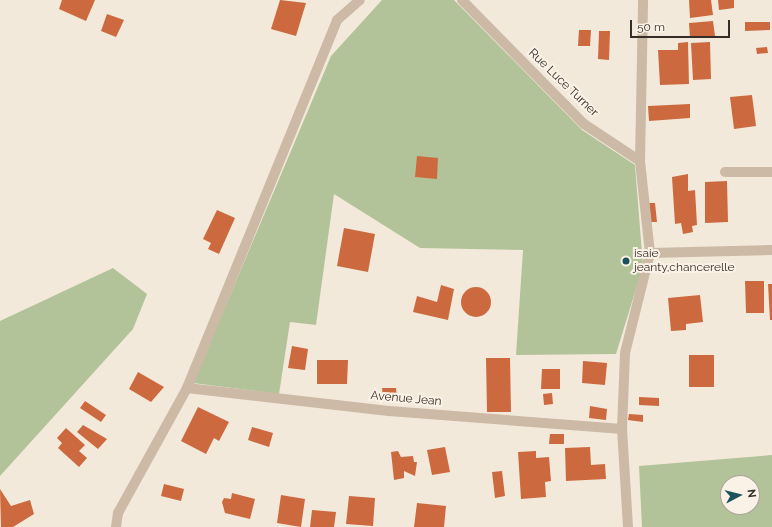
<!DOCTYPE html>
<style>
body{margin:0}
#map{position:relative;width:772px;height:527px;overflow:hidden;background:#f3e9da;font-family:Raleway,sans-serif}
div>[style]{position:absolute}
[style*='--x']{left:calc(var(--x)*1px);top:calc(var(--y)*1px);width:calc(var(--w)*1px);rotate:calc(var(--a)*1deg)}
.green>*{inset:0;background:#b3c399}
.building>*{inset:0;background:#cc693f}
.round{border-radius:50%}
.minor>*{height:10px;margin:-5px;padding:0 5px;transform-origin:5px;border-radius:5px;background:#ccb9a6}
.dots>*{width:11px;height:11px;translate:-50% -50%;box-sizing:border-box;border:2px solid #faf2e7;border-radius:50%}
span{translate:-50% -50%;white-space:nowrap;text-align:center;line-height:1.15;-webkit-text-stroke:4px #faf2e7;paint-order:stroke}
.street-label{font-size:12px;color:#372d27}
.poi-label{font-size:12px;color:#372d27}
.left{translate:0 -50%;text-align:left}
.north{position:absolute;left:720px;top:475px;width:40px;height:40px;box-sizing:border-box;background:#faf2e7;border:1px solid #aca39a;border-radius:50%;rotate:83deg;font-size:11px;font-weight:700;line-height:16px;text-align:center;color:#372d27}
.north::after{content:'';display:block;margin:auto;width:14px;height:18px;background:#1a535b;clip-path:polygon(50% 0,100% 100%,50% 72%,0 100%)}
.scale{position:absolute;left:630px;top:20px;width:100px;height:18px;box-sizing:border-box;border:2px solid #372d27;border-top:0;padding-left:5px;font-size:12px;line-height:14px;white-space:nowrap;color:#372d27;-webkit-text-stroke:3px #faf2e7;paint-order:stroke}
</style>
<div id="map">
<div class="green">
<i style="clip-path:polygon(382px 0,454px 0,582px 130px,635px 165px,643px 266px,616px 354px,516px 355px,523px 250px,420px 248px,334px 194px,316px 325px,290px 322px,279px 394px,193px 383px,331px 56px)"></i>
<i style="clip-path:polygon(113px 268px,147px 294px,133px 329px,0 476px,0 321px)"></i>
<i style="clip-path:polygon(evenodd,772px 455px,772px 527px,642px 527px,639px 466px,772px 455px,728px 483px,752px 483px,752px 507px,728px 507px,728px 483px)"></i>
</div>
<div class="building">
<i style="clip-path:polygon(62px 0,95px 0,86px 21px,59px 9px)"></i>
<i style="clip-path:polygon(280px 0,306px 3px,296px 36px,271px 29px)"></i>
<i style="clip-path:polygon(689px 0,711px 0,713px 15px,690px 18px)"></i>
<i style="clip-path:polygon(718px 0,734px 0,734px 8px,719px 10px)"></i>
<i style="clip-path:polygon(107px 14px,124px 20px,116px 37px,101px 31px)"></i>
<i style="clip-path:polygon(713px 21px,715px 36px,690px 38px,689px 23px)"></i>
<i style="clip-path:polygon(745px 22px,770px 22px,770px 30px,745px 31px)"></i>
<i style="clip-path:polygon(579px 30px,591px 30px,590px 46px,578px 46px)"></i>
<i style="clip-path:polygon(599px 31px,610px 31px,609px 60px,598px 59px)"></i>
<i style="clip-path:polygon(688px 42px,689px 84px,660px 85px,658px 50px,678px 50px,678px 43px)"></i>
<i style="clip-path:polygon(710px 42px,711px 79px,693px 80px,691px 43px)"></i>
<i style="clip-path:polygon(767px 47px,768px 53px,757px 54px,756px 48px)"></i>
<i style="clip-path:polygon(752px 95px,756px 126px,734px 129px,730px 97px)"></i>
<i style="clip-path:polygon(690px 104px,690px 118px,649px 121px,648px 106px)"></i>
<i style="clip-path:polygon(417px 156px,438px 158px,437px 179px,415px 177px)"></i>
<i style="clip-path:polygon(688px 174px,688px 191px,695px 190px,697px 225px,692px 226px,693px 232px,683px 234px,681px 223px,675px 224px,672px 177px)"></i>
<i style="clip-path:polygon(727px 181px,728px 222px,705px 223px,705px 182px)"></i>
<i style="clip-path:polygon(649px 203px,655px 203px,657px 222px,651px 222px)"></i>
<i style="clip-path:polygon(217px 210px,235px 218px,219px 254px,208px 249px,211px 243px,203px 239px)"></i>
<i style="clip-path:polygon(344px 228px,375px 234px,368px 272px,337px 266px)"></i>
<i style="clip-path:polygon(745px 281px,764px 281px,764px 313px,746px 313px)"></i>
<i style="clip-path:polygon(768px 284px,772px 284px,772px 320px,770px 320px)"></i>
<i style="clip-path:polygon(441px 285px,454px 289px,448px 320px,413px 312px,417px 296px,437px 302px)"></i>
<i class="round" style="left:461px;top:287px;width:30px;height:30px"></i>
<i style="clip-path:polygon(700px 295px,703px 322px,686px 324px,686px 330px,671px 331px,668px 298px)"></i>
<i style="clip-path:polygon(292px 346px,308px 349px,305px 370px,288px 368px)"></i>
<i style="clip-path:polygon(689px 355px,714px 355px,714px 387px,689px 387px)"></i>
<i style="clip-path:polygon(486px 358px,510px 358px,511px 412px,487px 412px)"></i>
<i style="clip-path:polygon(317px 360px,348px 360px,347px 384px,317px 384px)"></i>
<i style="clip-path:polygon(583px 361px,607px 363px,605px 385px,582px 383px)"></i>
<i style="clip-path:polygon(542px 369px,560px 369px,560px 389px,541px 389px)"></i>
<i style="clip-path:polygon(138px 372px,164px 387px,151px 402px,129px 389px)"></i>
<i style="clip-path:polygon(382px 388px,396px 388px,397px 398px,383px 398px)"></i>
<i style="clip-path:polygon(552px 393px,553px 404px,544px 405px,543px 394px)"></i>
<i style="clip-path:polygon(639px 397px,659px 398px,659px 406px,639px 405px)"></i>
<i style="clip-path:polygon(85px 401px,106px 415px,101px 422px,80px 408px)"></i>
<i style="clip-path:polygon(590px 406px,607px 409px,606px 420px,589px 418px)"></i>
<i style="clip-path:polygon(198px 407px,229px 422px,219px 441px,214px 438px,206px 454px,181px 441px)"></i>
<i style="clip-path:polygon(629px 414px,643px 415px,643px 422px,628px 420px)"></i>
<i style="clip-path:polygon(83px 425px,107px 439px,98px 449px,77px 432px)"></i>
<i style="clip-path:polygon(252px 427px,273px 433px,269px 447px,248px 440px)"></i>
<i style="clip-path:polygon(66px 428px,85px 445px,79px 451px,87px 458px,79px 467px,58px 448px,62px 443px,57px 438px)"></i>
<i style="clip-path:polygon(550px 434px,564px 434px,564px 444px,549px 444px)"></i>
<i style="clip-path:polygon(445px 447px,450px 472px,432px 475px,427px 450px)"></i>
<i style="clip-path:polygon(590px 447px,591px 465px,605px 464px,606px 479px,566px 481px,565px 448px)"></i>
<i style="clip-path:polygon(398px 451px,401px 457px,413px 456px,414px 462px,417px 462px,415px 476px,404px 471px,404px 478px,394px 480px,391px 452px)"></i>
<i style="clip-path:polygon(536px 451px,536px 458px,549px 457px,551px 481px,545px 482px,546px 497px,521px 499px,518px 452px)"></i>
<i style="clip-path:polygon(502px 471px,505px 496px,495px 498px,492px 472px)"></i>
<i style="clip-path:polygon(164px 484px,184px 489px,181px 501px,161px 496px)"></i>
<i style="clip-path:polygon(0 489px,11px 506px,30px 500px,34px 514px,13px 527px,1px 527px)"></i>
<i style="clip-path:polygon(232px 493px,255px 499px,250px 519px,225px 513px,222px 502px,224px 498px,231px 499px)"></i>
<i style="clip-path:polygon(281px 495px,305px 499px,301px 527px,277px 523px)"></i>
<i style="clip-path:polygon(349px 496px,375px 498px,373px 526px,346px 524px)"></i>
<i style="clip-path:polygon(417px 503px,446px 506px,444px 527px,414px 527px)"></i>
<i style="clip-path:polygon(312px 510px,336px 512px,334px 527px,310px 527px)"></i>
</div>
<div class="minor">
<i style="--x:462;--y:0;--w:174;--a:45.5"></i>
<i style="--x:584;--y:124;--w:67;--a:33.5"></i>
<i style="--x:640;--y:161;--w:93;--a:83.8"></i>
<i style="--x:640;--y:161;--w:161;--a:-88.9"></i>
<i style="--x:725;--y:172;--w:47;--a:0"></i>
<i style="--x:187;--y:388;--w:203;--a:6.5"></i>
<i style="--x:389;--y:411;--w:234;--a:4.4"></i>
<i style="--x:116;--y:527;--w:14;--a:-82"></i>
<i style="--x:118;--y:513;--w:143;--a:-61.1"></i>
<i style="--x:187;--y:388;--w:397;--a:-67.8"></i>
<i style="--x:337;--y:20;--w:30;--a:-41"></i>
<i style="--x:628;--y:527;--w:98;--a:-93.5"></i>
<i style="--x:622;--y:429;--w:76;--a:-87.7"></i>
<i style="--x:625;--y:353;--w:103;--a:-76"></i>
<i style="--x:650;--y:253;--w:122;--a:-1.4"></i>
</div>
<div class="dots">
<i style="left:626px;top:261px;background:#1a535b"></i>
</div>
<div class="street-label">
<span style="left:563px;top:83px;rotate:44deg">Rue Luce Turner</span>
<span style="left:406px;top:399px;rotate:5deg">Avenue Jean</span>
</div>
<div class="poi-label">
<span class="left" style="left:634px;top:261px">isaie<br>jeanty,chancerelle</span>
</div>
<div class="north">N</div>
<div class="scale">50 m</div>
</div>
